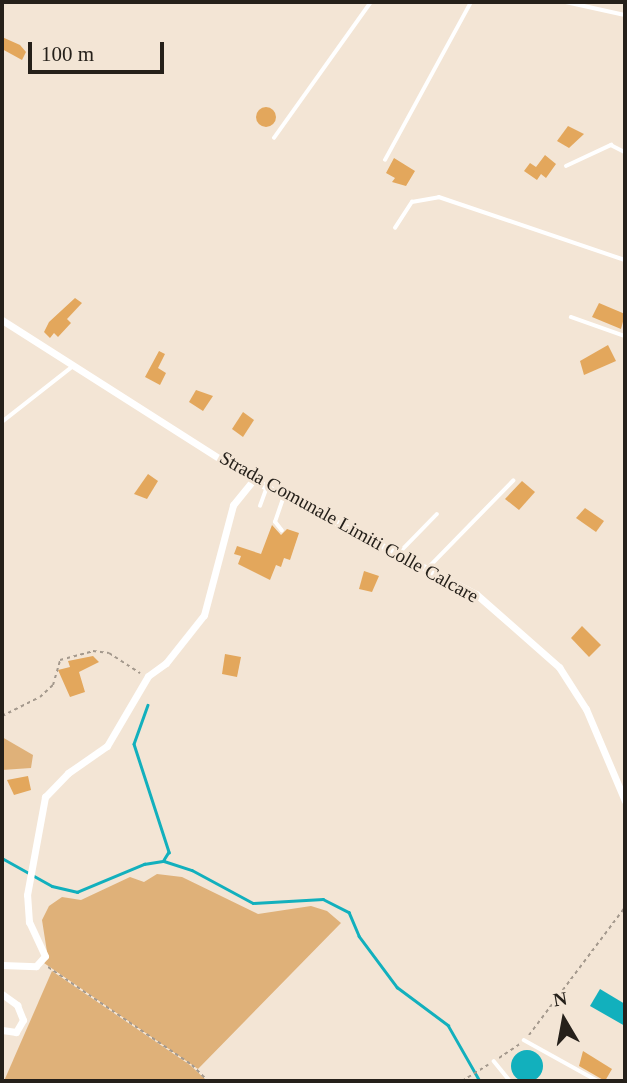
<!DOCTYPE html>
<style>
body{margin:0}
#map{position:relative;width:627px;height:1083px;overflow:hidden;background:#f3e5d5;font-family:"Times New Roman",serif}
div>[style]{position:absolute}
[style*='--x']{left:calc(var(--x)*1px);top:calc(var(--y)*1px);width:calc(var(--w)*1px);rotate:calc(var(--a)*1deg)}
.green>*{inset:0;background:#dfb179}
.water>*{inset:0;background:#12b0bd}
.round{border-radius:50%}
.stream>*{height:2.5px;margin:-1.25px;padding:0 1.25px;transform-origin:1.25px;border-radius:1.25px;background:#12b0bd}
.building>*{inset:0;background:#e3a75c}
.path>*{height:2px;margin-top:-1px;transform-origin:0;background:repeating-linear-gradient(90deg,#a4998d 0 3.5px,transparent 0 7px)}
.lane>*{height:3.5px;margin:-1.75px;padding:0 1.75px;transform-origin:1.75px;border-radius:1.75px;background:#fff}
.street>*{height:7px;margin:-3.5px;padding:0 3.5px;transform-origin:3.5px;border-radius:3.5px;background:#fff}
span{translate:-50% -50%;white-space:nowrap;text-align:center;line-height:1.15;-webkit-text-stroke:6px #f3e5d5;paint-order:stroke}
.street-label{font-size:19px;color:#25201a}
.frame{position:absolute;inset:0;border:4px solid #25201a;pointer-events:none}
.north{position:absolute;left:529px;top:985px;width:70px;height:70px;-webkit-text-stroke:5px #f3e5d5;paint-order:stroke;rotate:350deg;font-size:19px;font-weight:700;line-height:28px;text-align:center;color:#25201a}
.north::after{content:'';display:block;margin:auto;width:24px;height:32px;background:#25201a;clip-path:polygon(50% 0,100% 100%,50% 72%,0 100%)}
.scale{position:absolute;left:28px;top:42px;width:136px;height:32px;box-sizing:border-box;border:4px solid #25201a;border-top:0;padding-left:9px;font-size:21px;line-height:24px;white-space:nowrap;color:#25201a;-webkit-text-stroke:5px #f3e5d5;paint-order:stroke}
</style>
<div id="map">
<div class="green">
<i style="clip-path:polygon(2px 737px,33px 755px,31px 768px,2px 770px)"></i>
<i style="clip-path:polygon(157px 874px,182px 877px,258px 914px,311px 906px,327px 911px,341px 923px,198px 1069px,44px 963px,47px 952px,42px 920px,49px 906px,62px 897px,81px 900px,130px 877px,144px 882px)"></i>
<i style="clip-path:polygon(52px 971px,190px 1065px,205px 1079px,4px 1081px)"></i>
</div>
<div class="water">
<i style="clip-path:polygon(600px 989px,625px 1004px,625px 1026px,590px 1006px)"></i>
<i class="round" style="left:511px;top:1050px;width:32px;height:32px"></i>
</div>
<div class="stream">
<i style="--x:148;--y:705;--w:41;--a:109.7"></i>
<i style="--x:134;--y:744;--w:114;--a:72"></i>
<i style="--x:169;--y:852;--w:9;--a:122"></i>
<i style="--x:2;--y:858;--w:57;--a:29.2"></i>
<i style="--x:52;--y:886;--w:26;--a:13"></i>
<i style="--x:77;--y:892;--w:73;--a:-22.7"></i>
<i style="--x:144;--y:864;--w:20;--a:-9"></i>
<i style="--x:164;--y:861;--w:29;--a:18"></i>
<i style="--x:192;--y:870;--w:69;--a:28.4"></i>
<i style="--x:253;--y:903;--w:70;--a:-3.3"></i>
<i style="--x:323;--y:899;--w:29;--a:27"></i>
<i style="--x:349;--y:912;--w:26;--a:67"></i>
<i style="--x:359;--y:936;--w:64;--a:53.3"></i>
<i style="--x:397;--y:987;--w:64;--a:36.7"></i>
<i style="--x:448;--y:1025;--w:64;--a:60.3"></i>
</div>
<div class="building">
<i style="clip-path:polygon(2px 37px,20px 45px,26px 52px,22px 60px,2px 49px)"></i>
<i class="round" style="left:256px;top:107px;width:20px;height:20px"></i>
<i style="clip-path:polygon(568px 126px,584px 134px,569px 148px,557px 141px)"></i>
<i style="clip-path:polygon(545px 155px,556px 164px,546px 178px,541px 174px,537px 180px,524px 171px,530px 163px,536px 167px)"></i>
<i style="clip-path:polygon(394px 158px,415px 171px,406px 186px,392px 182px,395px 178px,386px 173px)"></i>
<i style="clip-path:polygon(75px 298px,82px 303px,67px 319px,71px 323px,58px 337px,54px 333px,50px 338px,44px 332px,49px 322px)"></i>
<i style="clip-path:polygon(599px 303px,625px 314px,621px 329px,592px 317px)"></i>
<i style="clip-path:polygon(608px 345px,616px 361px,584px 375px,580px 361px)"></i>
<i style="clip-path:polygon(159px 351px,165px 354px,158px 368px,166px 373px,160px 385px,145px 377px)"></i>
<i style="clip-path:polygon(196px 390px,213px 396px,203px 411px,189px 402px)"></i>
<i style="clip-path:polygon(243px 412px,254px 420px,243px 437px,232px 429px)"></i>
<i style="clip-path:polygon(148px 474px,158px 481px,147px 499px,134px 494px)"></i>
<i style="clip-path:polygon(522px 481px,535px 492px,519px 510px,505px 499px)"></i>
<i style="clip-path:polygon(585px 508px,604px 521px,596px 532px,576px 518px)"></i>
<i style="clip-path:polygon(272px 525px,281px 535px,287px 529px,299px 533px,290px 560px,284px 558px,281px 567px,276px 565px,270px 580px,238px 564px,241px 556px,234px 554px,237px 546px,261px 554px)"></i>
<i style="clip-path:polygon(364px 571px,379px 576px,372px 592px,359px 589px)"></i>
<i style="clip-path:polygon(582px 626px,601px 645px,589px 657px,571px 638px)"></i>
<i style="clip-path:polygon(225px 654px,241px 657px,237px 677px,222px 674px)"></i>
<i style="clip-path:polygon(93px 656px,99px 662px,79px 672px,85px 692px,70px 697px,58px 670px,70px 667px,68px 661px)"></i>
<i style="clip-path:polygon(28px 776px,31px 790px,14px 795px,7px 780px)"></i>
<i style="clip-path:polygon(583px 1051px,612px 1069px,605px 1081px,579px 1066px)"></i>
</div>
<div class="path">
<i style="--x:2;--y:716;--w:42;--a:-26.6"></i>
<i style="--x:40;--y:697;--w:18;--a:-43"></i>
<i style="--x:53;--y:685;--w:26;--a:-74"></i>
<i style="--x:60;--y:660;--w:34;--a:-15"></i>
<i style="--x:93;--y:651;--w:16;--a:7"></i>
<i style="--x:109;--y:653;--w:37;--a:33"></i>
<i style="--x:48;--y:967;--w:174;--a:34.2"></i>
<i style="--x:192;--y:1065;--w:23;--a:45"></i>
<i style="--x:529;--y:1035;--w:160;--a:-53.1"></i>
<i style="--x:499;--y:1058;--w:25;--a:-34"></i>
<i style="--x:462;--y:1081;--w:31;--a:-32"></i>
</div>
<div class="lane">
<i style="--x:566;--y:2;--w:60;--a:12.4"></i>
<i style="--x:274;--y:138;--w:167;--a:-54.5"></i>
<i style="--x:385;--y:160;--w:180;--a:-61.4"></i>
<i style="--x:566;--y:166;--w:50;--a:-25"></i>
<i style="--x:611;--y:145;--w:16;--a:27"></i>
<i style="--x:395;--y:228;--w:31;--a:-57"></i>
<i style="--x:412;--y:202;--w:27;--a:-10"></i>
<i style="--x:439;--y:197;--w:196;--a:18.7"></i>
<i style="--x:571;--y:317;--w:57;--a:19.4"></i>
<i style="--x:2;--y:422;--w:89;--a:-38.2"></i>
<i style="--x:260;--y:506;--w:20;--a:-70"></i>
<i style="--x:282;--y:531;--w:11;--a:-128"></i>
<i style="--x:275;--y:522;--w:28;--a:-71"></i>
<i style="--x:399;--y:553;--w:54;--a:-45.7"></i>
<i style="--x:428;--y:568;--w:122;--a:-45.7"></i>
<i style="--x:524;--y:1040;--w:85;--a:29"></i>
<i style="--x:494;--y:1061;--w:26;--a:51"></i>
</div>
<div class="street">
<i style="--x:2;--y:320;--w:298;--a:32.5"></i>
<i style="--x:253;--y:480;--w:250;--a:27.1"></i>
<i style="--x:476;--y:594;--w:111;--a:41.3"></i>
<i style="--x:559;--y:667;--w:50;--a:57.3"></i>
<i style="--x:586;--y:709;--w:100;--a:67"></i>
<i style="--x:2;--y:965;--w:34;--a:2"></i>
<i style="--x:36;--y:966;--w:13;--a:-48"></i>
<i style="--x:45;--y:956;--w:38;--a:-115"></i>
<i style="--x:29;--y:922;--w:27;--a:-94"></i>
<i style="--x:27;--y:895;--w:100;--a:-79.6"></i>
<i style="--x:45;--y:797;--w:33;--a:-46"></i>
<i style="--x:68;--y:773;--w:47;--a:-34.7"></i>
<i style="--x:107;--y:746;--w:81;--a:-59.6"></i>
<i style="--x:148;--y:676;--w:22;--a:-36"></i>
<i style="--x:166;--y:663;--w:61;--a:-51.6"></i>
<i style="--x:204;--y:615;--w:114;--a:-75.2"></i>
<i style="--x:233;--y:505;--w:32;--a:-51"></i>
<i style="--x:2;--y:994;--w:19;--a:36"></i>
<i style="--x:17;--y:1005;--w:16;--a:68"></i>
<i style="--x:23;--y:1020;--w:14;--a:120"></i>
<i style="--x:16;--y:1032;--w:14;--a:-172"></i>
</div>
<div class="street-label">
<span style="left:349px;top:527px;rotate:29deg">Strada Comunale Limiti Colle Calcare</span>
</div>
<div class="frame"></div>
<div class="north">N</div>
<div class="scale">100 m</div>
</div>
